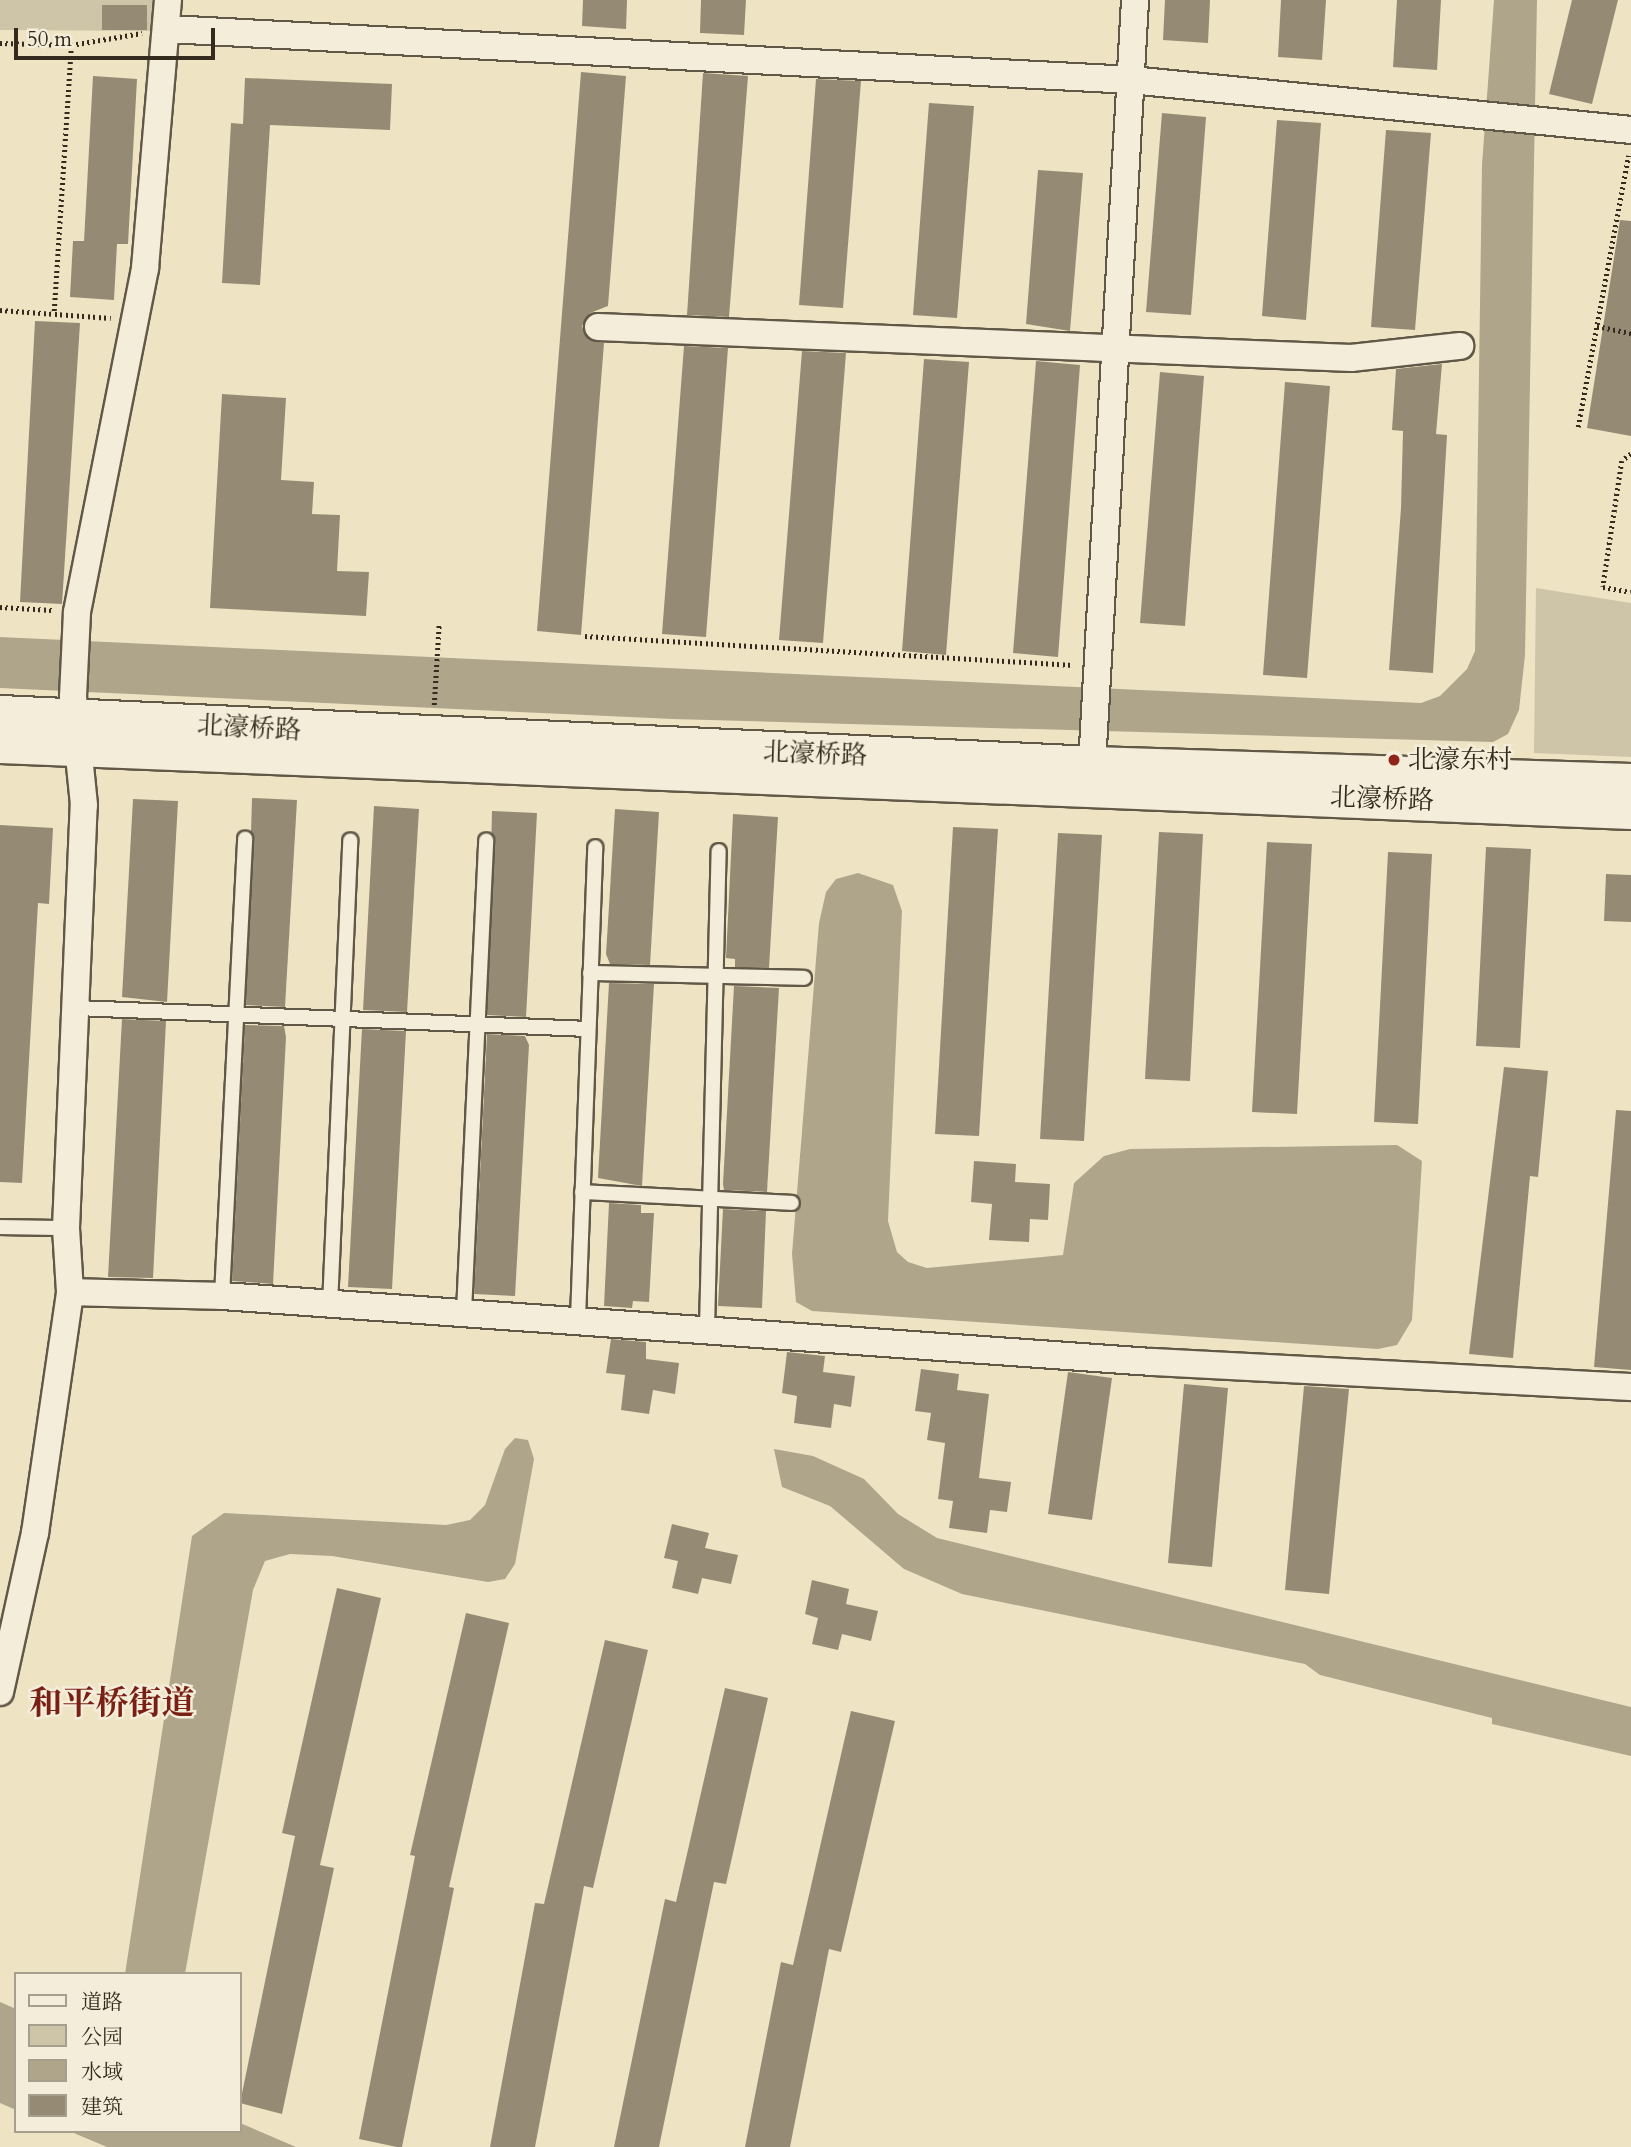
<!DOCTYPE html>
<meta charset="utf-8">
<style>
body{margin:0}
#map{position:relative;width:1631px;height:2147px;overflow:hidden;background:#eee4c4;font-family:Cardo,"Noto Serif SC",serif}
div>[style]{position:absolute}
[style*='--x']{left:calc(var(--x)*1px);top:calc(var(--y)*1px);width:calc(var(--w)*1px);rotate:calc(var(--a)*1deg)}
.green>*{inset:0;background:#cec4a8}
.water>*{inset:0;background:#afa58b}
.building>*{inset:0;background:#958b74}
.path>*{height:4.5px;margin-top:-2.25px;transform-origin:0;background:repeating-linear-gradient(90deg,#342a1d 0 2px,transparent 0 5.5px)}
.roads{filter:drop-shadow(2px 0 #625847) drop-shadow(-2px 0 #625847) drop-shadow(0 2px #625847) drop-shadow(0 -2px #625847)}
.lane>*{height:14px;margin:-7px;padding:0 7px;transform-origin:7px;border-radius:7px;background:#f4edd9}
.street>*{height:26px;margin:-13px;padding:0 13px;transform-origin:13px;border-radius:13px;background:#f4edd9}
.secondary>*{height:37px;margin:-18.5px;padding:0 18.5px;transform-origin:18.5px;border-radius:18.5px;background:#f4edd9}
.dots>*{width:19px;height:19px;translate:-50% -50%;box-sizing:border-box;border:4px solid #f4edd9;border-radius:50%}
span{translate:-50% -50%;white-space:nowrap;text-align:center;line-height:1.15;-webkit-text-stroke:5px #f4edd9;paint-order:stroke}
.street-label{font-size:26px;color:#342a1d}
.poi-label{font-size:26px;color:#342a1d}
.left{translate:0 -50%;text-align:left}
.district-label{font-size:33px;color:#7a1f14;font-weight:700}
.legend{position:absolute;left:14px;top:1972px;width:228px;height:161px;box-sizing:border-box;background:#f4edd9;border:2px solid #a79f8e;margin:0;padding:9px 12px;list-style:none;font-size:21px;color:#342a1d}
.legend li{display:flex;align-items:center;gap:14px;height:35px}
.legend b{width:35px;border:2px solid #a79f8e}
.scale{position:absolute;left:14px;top:28px;width:201px;height:32px;box-sizing:border-box;border:4px solid #342a1d;border-top:0;padding-left:9px;font-size:21px;line-height:24px;white-space:nowrap;color:#342a1d;-webkit-text-stroke:5px #f4edd9;paint-order:stroke}
</style>
<div id="map">
<div class="green">
<i style="clip-path:polygon(0 0,153px 0,152px 31px,0 30px)"></i>
<i style="clip-path:polygon(1536px 588px,1631px 603px,1631px 757px,1534px 753px)"></i>
</div>
<div class="water">
<i style="clip-path:polygon(1494px 0,1537px 0,1525px 655px,1519px 710px,1508px 734px,1493px 742px,673px 719px,0 688px,0 637px,1421px 703px,1440px 696px,1467px 669px,1475px 651px,1482px 165px)"></i>
<i style="clip-path:polygon(858px 873px,893px 885px,902px 911px,888px 1221px,897px 1252px,908px 1262px,927px 1268px,1063px 1255px,1074px 1183px,1104px 1156px,1130px 1149px,1397px 1145px,1422px 1161px,1412px 1320px,1397px 1345px,1378px 1349px,812px 1311px,796px 1302px,792px 1254px,819px 923px,826px 892px,836px 879px)"></i>
<i style="clip-path:polygon(515px 1438px,528px 1440px,534px 1459px,515px 1564px,505px 1579px,488px 1582px,332px 1556px,290px 1554px,265px 1561px,253px 1590px,185px 1974px,125px 1974px,192px 1536px,224px 1513px,446px 1525px,470px 1520px,485px 1505px,505px 1449px)"></i>
<i style="clip-path:polygon(774px 1449px,813px 1456px,864px 1479px,898px 1514px,937px 1538px,1631px 1707px,1631px 1756px,1492px 1724px,1492px 1718px,1320px 1675px,1305px 1664px,962px 1594px,904px 1569px,830px 1506px,782px 1487px)"></i>
<i style="clip-path:polygon(0 2002px,16px 2009px,16px 2110px,0 2103px)"></i>
<i style="clip-path:polygon(240px 2123px,296px 2147px,107px 2147px,69px 2131px,240px 2131px)"></i>
</div>
<div class="building">
<i style="clip-path:polygon(583px 0,627px 0,626px 29px,582px 26px)"></i>
<i style="clip-path:polygon(701px 0,746px 0,744px 35px,700px 33px)"></i>
<i style="clip-path:polygon(1165px 0,1210px 0,1208px 43px,1163px 40px)"></i>
<i style="clip-path:polygon(1281px 0,1326px 0,1322px 60px,1278px 57px)"></i>
<i style="clip-path:polygon(1397px 0,1441px 0,1437px 70px,1393px 67px)"></i>
<i style="clip-path:polygon(1572px 0,1618px 0,1592px 104px,1549px 94px)"></i>
<i style="clip-path:polygon(102px 5px,147px 5px,147px 30px,102px 30px)"></i>
<i style="clip-path:polygon(581px 72px,626px 76px,608px 306px,590px 313px,582px 326px,589px 340px,604px 343px,581px 635px,537px 631px)"></i>
<i style="clip-path:polygon(703px 73px,748px 76px,729px 317px,687px 315px)"></i>
<i style="clip-path:polygon(93px 76px,137px 79px,128px 244px,117px 244px,114px 300px,70px 297px,73px 241px,84px 241px)"></i>
<i style="clip-path:polygon(245px 78px,392px 84px,390px 130px,270px 125px,260px 285px,222px 283px,231px 123px,243px 124px)"></i>
<i style="clip-path:polygon(816px 79px,861px 81px,843px 308px,799px 305px)"></i>
<i style="clip-path:polygon(929px 103px,974px 106px,957px 318px,913px 315px)"></i>
<i style="clip-path:polygon(1162px 113px,1206px 117px,1191px 315px,1146px 312px)"></i>
<i style="clip-path:polygon(1277px 120px,1321px 123px,1306px 320px,1262px 316px)"></i>
<i style="clip-path:polygon(1386px 130px,1431px 133px,1415px 330px,1371px 327px)"></i>
<i style="clip-path:polygon(1038px 170px,1083px 173px,1070px 331px,1026px 324px)"></i>
<i style="clip-path:polygon(1620px 220px,1631px 221px,1631px 436px,1587px 428px)"></i>
<i style="clip-path:polygon(35px 321px,80px 323px,62px 604px,20px 602px)"></i>
<i style="clip-path:polygon(684px 346px,728px 348px,706px 637px,662px 634px)"></i>
<i style="clip-path:polygon(802px 351px,846px 353px,823px 643px,779px 640px)"></i>
<i style="clip-path:polygon(924px 359px,969px 362px,946px 655px,902px 651px)"></i>
<i style="clip-path:polygon(1036px 361px,1080px 365px,1058px 657px,1013px 653px)"></i>
<i style="clip-path:polygon(1442px 364px,1436px 434px,1447px 435px,1433px 673px,1389px 670px,1401px 508px,1403px 431px,1392px 430px,1396px 369px)"></i>
<i style="clip-path:polygon(1160px 372px,1204px 376px,1185px 626px,1140px 623px)"></i>
<i style="clip-path:polygon(1285px 382px,1330px 386px,1307px 678px,1263px 675px)"></i>
<i style="clip-path:polygon(222px 394px,286px 398px,281px 480px,314px 482px,312px 514px,340px 515px,337px 571px,369px 572px,366px 616px,210px 608px)"></i>
<i style="clip-path:polygon(252px 798px,297px 800px,285px 1007px,246px 1005px)"></i>
<i style="clip-path:polygon(133px 799px,178px 801px,167px 1002px,122px 997px)"></i>
<i style="clip-path:polygon(374px 806px,419px 809px,407px 1012px,363px 1010px)"></i>
<i style="clip-path:polygon(615px 809px,659px 812px,650px 965px,610px 964px,606px 954px)"></i>
<i style="clip-path:polygon(492px 811px,537px 813px,526px 1017px,487px 1015px)"></i>
<i style="clip-path:polygon(733px 814px,778px 817px,769px 968px,735px 967px,735px 959px,726px 958px)"></i>
<i style="clip-path:polygon(0 825px,53px 828px,49px 904px,38px 903px,22px 1183px,0 1182px)"></i>
<i style="clip-path:polygon(953px 827px,998px 829px,979px 1136px,935px 1134px)"></i>
<i style="clip-path:polygon(1159px 832px,1203px 834px,1190px 1081px,1145px 1079px)"></i>
<i style="clip-path:polygon(1058px 833px,1102px 835px,1084px 1141px,1040px 1139px)"></i>
<i style="clip-path:polygon(1267px 842px,1312px 844px,1297px 1114px,1252px 1112px)"></i>
<i style="clip-path:polygon(1486px 847px,1531px 849px,1520px 1048px,1476px 1046px)"></i>
<i style="clip-path:polygon(1388px 852px,1432px 854px,1418px 1124px,1374px 1122px)"></i>
<i style="clip-path:polygon(1606px 874px,1631px 875px,1631px 922px,1604px 921px)"></i>
<i style="clip-path:polygon(609px 983px,654px 984px,642px 1186px,598px 1178px)"></i>
<i style="clip-path:polygon(734px 986px,779px 988px,767px 1192px,724px 1190px,723px 1184px)"></i>
<i style="clip-path:polygon(122px 1019px,166px 1021px,153px 1278px,108px 1277px)"></i>
<i style="clip-path:polygon(245px 1025px,284px 1026px,286px 1037px,273px 1284px,232px 1281px)"></i>
<i style="clip-path:polygon(362px 1029px,406px 1031px,392px 1289px,348px 1287px)"></i>
<i style="clip-path:polygon(487px 1034px,525px 1036px,529px 1045px,515px 1296px,474px 1294px)"></i>
<i style="clip-path:polygon(1504px 1067px,1548px 1071px,1538px 1177px,1530px 1176px,1513px 1358px,1469px 1354px)"></i>
<i style="clip-path:polygon(1616px 1110px,1631px 1111px,1631px 1370px,1594px 1367px)"></i>
<i style="clip-path:polygon(974px 1161px,1016px 1164px,1015px 1182px,1050px 1184px,1048px 1220px,1030px 1219px,1029px 1242px,989px 1240px,992px 1204px,971px 1202px)"></i>
<i style="clip-path:polygon(609px 1203px,641px 1205px,641px 1213px,654px 1213px,649px 1302px,633px 1301px,632px 1308px,604px 1306px)"></i>
<i style="clip-path:polygon(723px 1209px,766px 1211px,762px 1308px,718px 1306px)"></i>
<i style="clip-path:polygon(611px 1339px,646px 1342px,646px 1359px,679px 1363px,675px 1394px,653px 1390px,649px 1414px,621px 1410px,625px 1375px,606px 1373px)"></i>
<i style="clip-path:polygon(787px 1352px,825px 1356px,823px 1372px,855px 1376px,851px 1407px,834px 1404px,831px 1428px,794px 1423px,797px 1396px,782px 1393px)"></i>
<i style="clip-path:polygon(921px 1369px,959px 1374px,957px 1390px,989px 1394px,979px 1478px,1011px 1482px,1007px 1512px,990px 1510px,987px 1533px,949px 1528px,953px 1501px,938px 1499px,945px 1443px,927px 1440px,931px 1413px,915px 1411px)"></i>
<i style="clip-path:polygon(1068px 1372px,1112px 1378px,1092px 1520px,1048px 1514px)"></i>
<i style="clip-path:polygon(1184px 1384px,1228px 1388px,1212px 1567px,1168px 1563px)"></i>
<i style="clip-path:polygon(1304px 1386px,1349px 1389px,1329px 1594px,1285px 1590px)"></i>
<i style="clip-path:polygon(672px 1524px,709px 1533px,705px 1548px,738px 1555px,731px 1584px,702px 1578px,698px 1594px,672px 1588px,678px 1561px,664px 1558px)"></i>
<i style="clip-path:polygon(812px 1580px,849px 1589px,846px 1604px,878px 1611px,871px 1641px,842px 1634px,838px 1650px,812px 1644px,818px 1618px,805px 1614px)"></i>
<i style="clip-path:polygon(337px 1588px,381px 1598px,320px 1865px,334px 1868px,282px 2114px,240px 2103px,295px 1836px,282px 1833px)"></i>
<i style="clip-path:polygon(466px 1613px,509px 1623px,449px 1887px,454px 1888px,402px 2147px,397px 2147px,359px 2139px,415px 1856px,410px 1855px)"></i>
<i style="clip-path:polygon(605px 1640px,648px 1650px,593px 1888px,584px 1886px,535px 2147px,490px 2147px,535px 1903px,544px 1904px)"></i>
<i style="clip-path:polygon(725px 1688px,768px 1698px,726px 1884px,714px 1882px,659px 2147px,614px 2147px,665px 1899px,676px 1902px)"></i>
<i style="clip-path:polygon(851px 1711px,895px 1721px,841px 1952px,829px 1949px,790px 2147px,745px 2147px,781px 1962px,793px 1965px)"></i>
</div>
<div class="path">
<i style="--x:0;--y:43;--w:71;--a:1.6"></i>
<i style="--x:71;--y:45;--w:72;--a:-9.6"></i>
<i style="--x:0;--y:310;--w:111;--a:4.1"></i>
<i style="--x:54;--y:311;--w:267;--a:-86.3"></i>
<i style="--x:1597;--y:326;--w:35;--a:12"></i>
<i style="--x:1578;--y:427;--w:276;--a:-79.5"></i>
<i style="--x:1631;--y:454;--w:11;--a:142"></i>
<i style="--x:1622;--y:461;--w:127;--a:98.6"></i>
<i style="--x:1603;--y:587;--w:28;--a:10"></i>
<i style="--x:0;--y:607;--w:52;--a:3.3"></i>
<i style="--x:585;--y:636;--w:489;--a:3.4"></i>
<i style="--x:434;--y:705;--w:82;--a:-86.5"></i>
</div>
<div class="roads">
<div class="lane">
<i style="--x:590;--y:973;--w:214;--a:1.3"></i>
<i style="--x:77;--y:1008;--w:511;--a:2.35"></i>
<i style="--x:582;--y:1192;--w:210;--a:3"></i>
<i style="--x:0;--y:1227;--w:66;--a:0.9"></i>
<i style="--x:222;--y:1296;--w:458;--a:-87.1"></i>
<i style="--x:330;--y:1306;--w:466;--a:-87.5"></i>
<i style="--x:464;--y:1312;--w:472;--a:-87.3"></i>
<i style="--x:578;--y:1319;--w:472;--a:-87.9"></i>
<i style="--x:707;--y:1328;--w:477;--a:-88.6"></i>
</div>
<div class="street">
<i style="--x:168;--y:29;--w:964;--a:3.03"></i>
<i style="--x:1131;--y:80;--w:502;--a:5.71"></i>
<i style="--x:598;--y:327;--w:754;--a:2.36"></i>
<i style="--x:1351;--y:358;--w:110;--a:-6.3"></i>
<i style="--x:1092;--y:765;--w:766;--a:-86.78"></i>
<i style="--x:70;--y:1292;--w:152;--a:1.5"></i>
<i style="--x:222;--y:1296;--w:932;--a:4.06"></i>
<i style="--x:1152;--y:1362;--w:480;--a:3"></i>
<i style="--x:0;--y:1692;--w:163;--a:-77.6"></i>
<i style="--x:35;--y:1533;--w:244;--a:-81.7"></i>
<i style="--x:70;--y:1292;--w:64;--a:-93.6"></i>
<i style="--x:66;--y:1228;--w:423;--a:-87.6"></i>
<i style="--x:84;--y:805;--w:109;--a:-95.8"></i>
<i style="--x:73;--y:697;--w:85;--a:-87.3"></i>
<i style="--x:77;--y:612;--w:351;--a:-78.8"></i>
<i style="--x:145;--y:268;--w:269;--a:-85.1"></i>
</div>
<div class="secondary">
<i style="--x:0;--y:714;--w:1093;--a:2.67"></i>
<i style="--x:1092;--y:765;--w:539;--a:1.81"></i>
<i style="--x:0;--y:744;--w:1632;--a:2.32"></i>
</div>
</div>
<div class="dots">
<i style="left:1394px;top:760px;background:#8f2418"></i>
</div>
<div class="street-label">
<span style="left:249px;top:728px;rotate:3deg">北濠桥路</span>
<span style="left:815px;top:754px;rotate:2deg">北濠桥路</span>
<span style="left:1382px;top:799px;rotate:2deg">北濠桥路</span>
</div>
<div class="poi-label">
<span class="left" style="left:1408px;top:760px">北濠东村</span>
</div>
<div class="district-label">
<span style="left:112px;top:1704px">和平桥街道</span>
</div>
<ul class="legend">
<li><b style="height:9px;background:#f4edd9"></b>道路</li>
<li><b style="height:19px;background:#cec4a8"></b>公园</li>
<li><b style="height:19px;background:#afa58b"></b>水域</li>
<li><b style="height:19px;background:#958b74"></b>建筑</li>
</ul>
<div class="scale">50 m</div>
</div>
